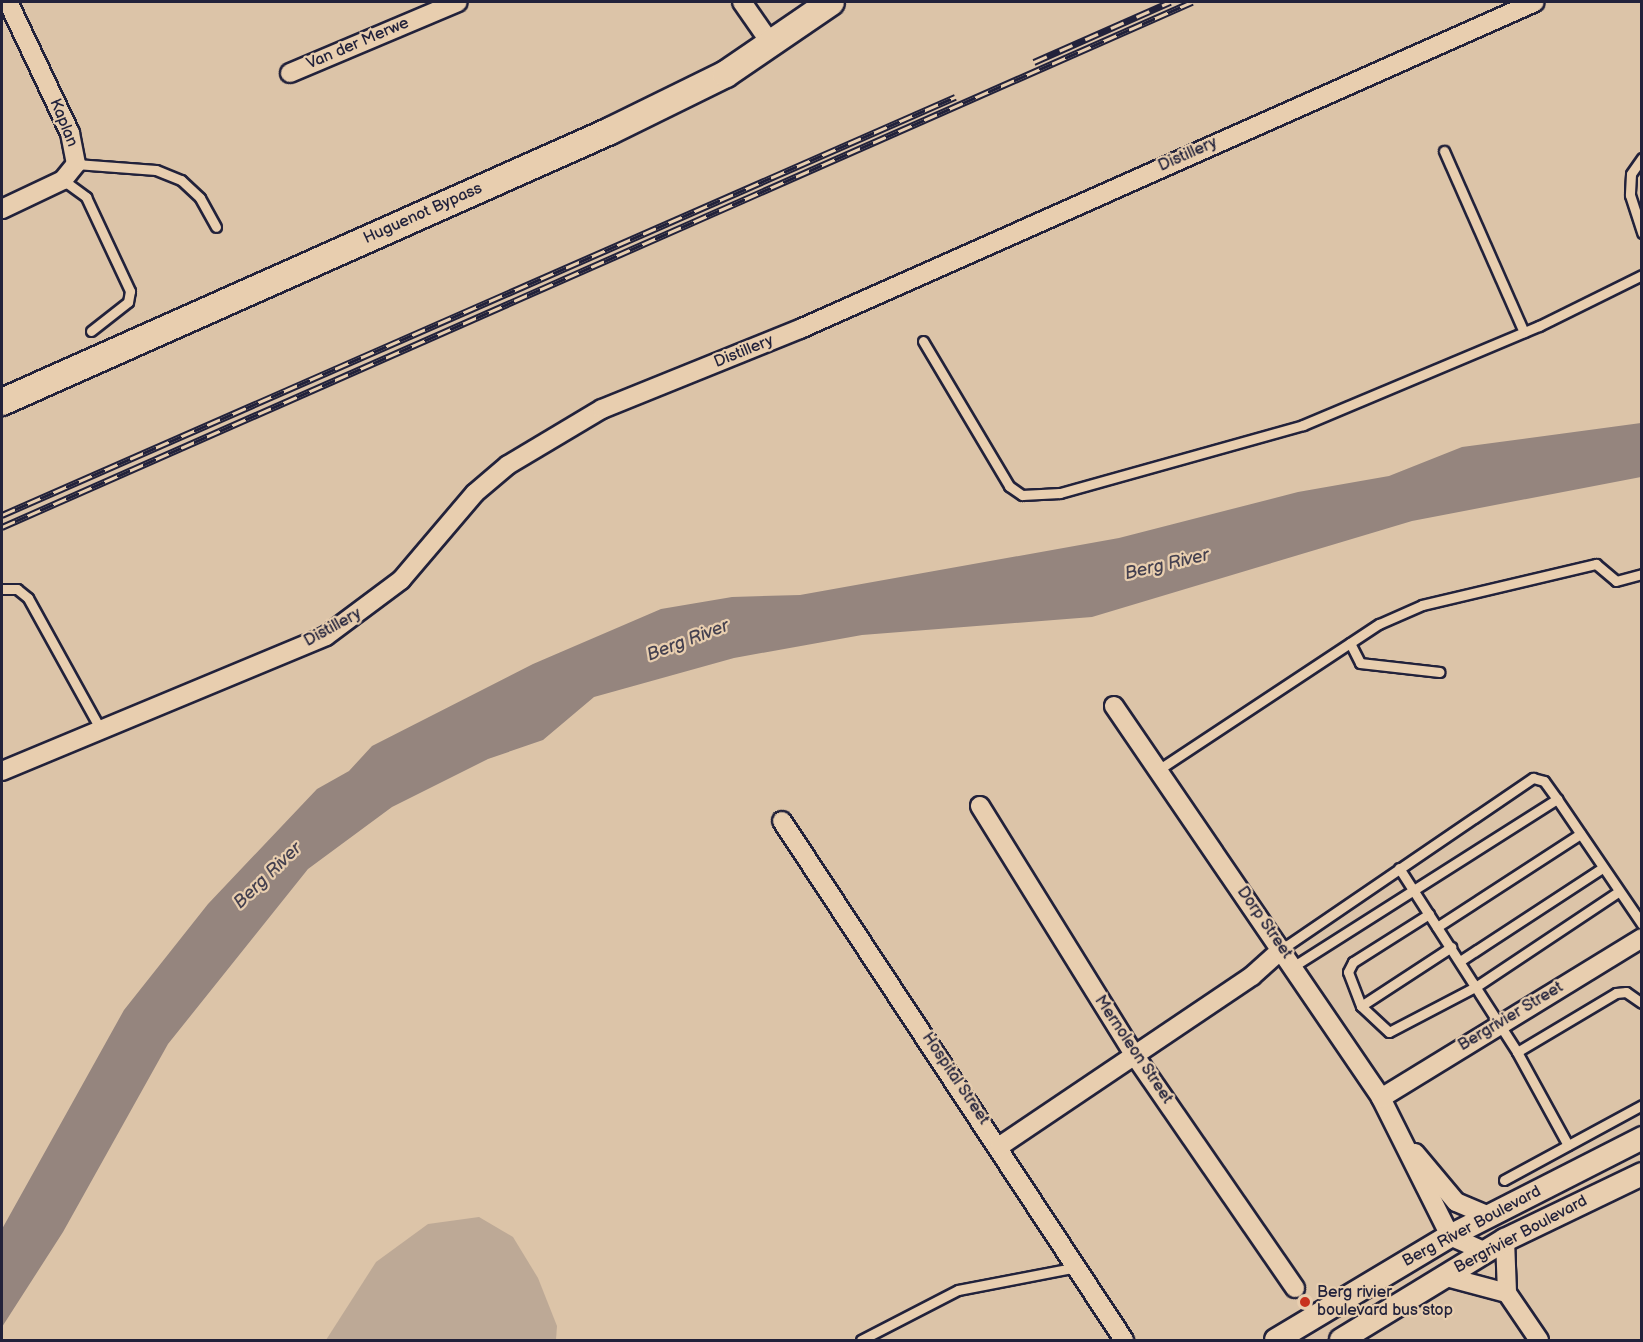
<!DOCTYPE html>
<style>
body{margin:0}
#map{position:relative;width:1643px;height:1342px;overflow:hidden;background:#dcc4a8;font-family:"Balsamiq Sans",sans-serif}
div>[style]{position:absolute}
[style*='--x']{left:calc(var(--x)*1px);top:calc(var(--y)*1px);width:calc(var(--w)*1px);rotate:calc(var(--a)*1deg)}
.green>*{inset:0;background:#bda996}
.water>*{inset:0;background:#95857e}
.roads{filter:drop-shadow(2px 0 #22223b) drop-shadow(-2px 0 #22223b) drop-shadow(0 2px #22223b) drop-shadow(0 -2px #22223b)}
.service>*{height:9px;margin:-4.5px;padding:0 4.5px;transform-origin:4.5px;border-radius:4.5px;background:#e8ceaf}
.minor>*{height:18px;margin:-9px;padding:0 9px;transform-origin:9px;border-radius:9px;background:#e8ceaf}
.tertiary>*{height:22px;margin:-11px;padding:0 11px;transform-origin:11px;border-radius:11px;background:#e8ceaf}
.secondary>*{height:26px;margin:-13px;padding:0 13px;transform-origin:13px;border-radius:13px;background:#e8ceaf}
.rail>*{height:7px;margin-top:-3.5px;transform-origin:0;background:repeating-linear-gradient(90deg,#e8ceaf 0 14px,#22223b 0 28px);box-sizing:border-box;border-block:2px solid #22223b}
.dots>*{width:16px;height:16px;translate:-50% -50%;box-sizing:border-box;border:3px solid #e8ceaf;border-radius:50%}
span{translate:-50% -50%;white-space:nowrap;text-align:center;line-height:1.15;-webkit-text-stroke:4.5px #e8ceaf;paint-order:stroke}
.street-label{font-size:16px;color:#22223b}
.poi-label{font-size:16px;color:#22223b}
.left{translate:0 -50%;text-align:left}
.water-label{font-size:18px;color:#44404f;font-style:italic}
.frame{position:absolute;inset:0;border:3px solid #22223b;pointer-events:none}
</style>
<div id="map">
<div class="green">
<i style="clip-path:polygon(479px 1217px,513px 1237px,538px 1278px,557px 1326px,556px 1340px,326px 1340px,376px 1262px,428px 1224px)"></i>
</div>
<div class="water">
<i style="clip-path:polygon(1641px 423px,1641px 477px,1412px 521px,1092px 617px,862px 635px,734px 658px,594px 697px,543px 740px,488px 759px,392px 807px,308px 869px,168px 1044px,63px 1232px,2px 1327px,2px 1229px,124px 1010px,208px 904px,317px 789px,349px 771px,372px 746px,533px 664px,661px 609px,732px 597px,800px 595px,1119px 538px,1298px 492px,1389px 476px,1462px 447px)"></i>
</div>
<div class="roads">
<div class="service">
<i style="--x:1444;--y:151;--w:198;--a:66.2"></i>
<i style="--x:1642;--y:158;--w:19;--a:125"></i>
<i style="--x:1631;--y:174;--w:21;--a:93"></i>
<i style="--x:1630;--y:195;--w:40;--a:72"></i>
<i style="--x:76;--y:164;--w:80;--a:4.3"></i>
<i style="--x:156;--y:170;--w:27;--a:22"></i>
<i style="--x:181;--y:180;--w:26;--a:43"></i>
<i style="--x:200;--y:198;--w:33;--a:61"></i>
<i style="--x:63;--y:180;--w:29;--a:36"></i>
<i style="--x:86;--y:197;--w:104;--a:64.9"></i>
<i style="--x:130;--y:291;--w:11;--a:100"></i>
<i style="--x:128;--y:302;--w:47;--a:141.9"></i>
<i style="--x:923;--y:341;--w:169;--a:59.3"></i>
<i style="--x:1009;--y:486;--w:16;--a:35"></i>
<i style="--x:1022;--y:495;--w:38;--a:-3"></i>
<i style="--x:1060;--y:493;--w:252;--a:-15.6"></i>
<i style="--x:1303;--y:425;--w:256;--a:-22.8"></i>
<i style="--x:1539;--y:326;--w:115;--a:-26.3"></i>
<i style="--x:2;--y:589;--w:15;--a:0"></i>
<i style="--x:17;--y:589;--w:14;--a:39"></i>
<i style="--x:28;--y:598;--w:151;--a:61.1"></i>
<i style="--x:1350;--y:643;--w:22;--a:63"></i>
<i style="--x:1360;--y:663;--w:80;--a:6.5"></i>
<i style="--x:1158;--y:770;--w:265;--a:-33.5"></i>
<i style="--x:1379;--y:624;--w:47;--a:-23.8"></i>
<i style="--x:1422;--y:605;--w:179;--a:-13.3"></i>
<i style="--x:1596;--y:564;--w:26;--a:40"></i>
<i style="--x:1616;--y:581;--w:27;--a:-15"></i>
<i style="--x:1399;--y:868;--w:219;--a:57.3"></i>
<i style="--x:1517;--y:1052;--w:106;--a:61.3"></i>
<i style="--x:1429;--y:914;--w:90;--a:147.7"></i>
<i style="--x:1353;--y:962;--w:11;--a:117"></i>
<i style="--x:1348;--y:972;--w:36;--a:69"></i>
<i style="--x:1361;--y:1006;--w:38;--a:43"></i>
<i style="--x:1389;--y:1032;--w:99;--a:-27.6"></i>
<i style="--x:1477;--y:986;--w:169;--a:-33.7"></i>
<i style="--x:1437;--y:927;--w:171;--a:-33"></i>
<i style="--x:1282;--y:949;--w:304;--a:-34.3"></i>
<i style="--x:1533;--y:778;--w:11;--a:15"></i>
<i style="--x:1544;--y:781;--w:22;--a:54"></i>
<i style="--x:1557;--y:799;--w:151;--a:55.8"></i>
<i style="--x:1460;--y:961;--w:170;--a:-33.2"></i>
<i style="--x:1294;--y:966;--w:312;--a:-32.4"></i>
<i style="--x:1361;--y:1006;--w:108;--a:-33.2"></i>
<i style="--x:1517;--y:1052;--w:115;--a:-30.8"></i>
<i style="--x:1616;--y:993;--w:10;--a:-6"></i>
<i style="--x:1626;--y:992;--w:19;--a:35"></i>
<i style="--x:1504;--y:1180;--w:157;--a:-28.5"></i>
<i style="--x:861;--y:1340;--w:109;--a:-27.3"></i>
<i style="--x:958;--y:1290;--w:121;--a:-10.9"></i>
</div>
<div class="minor">
<i style="--x:742;--y:2;--w:52;--a:55.1"></i>
<i style="--x:290;--y:73;--w:182;--a:-22.9"></i>
<i style="--x:2;--y:209;--w:68;--a:-25.4"></i>
<i style="--x:63;--y:180;--w:21;--a:-51"></i>
<i style="--x:76;--y:164;--w:32;--a:-101"></i>
<i style="--x:70;--y:133;--w:145;--a:-115.3"></i>
<i style="--x:1114;--y:706;--w:474;--a:55.7"></i>
<i style="--x:1381;--y:1098;--w:154;--a:63.4"></i>
<i style="--x:1450;--y:1236;--w:39;--a:24"></i>
<i style="--x:2;--y:771;--w:351;--a:-22.6"></i>
<i style="--x:326;--y:636;--w:94;--a:-36.7"></i>
<i style="--x:401;--y:580;--w:114;--a:-49.6"></i>
<i style="--x:475;--y:493;--w:43;--a:-40.3"></i>
<i style="--x:508;--y:465;--w:109;--a:-30.8"></i>
<i style="--x:602;--y:409;--w:214;--a:-22"></i>
<i style="--x:800;--y:329;--w:804;--a:-23.98"></i>
<i style="--x:980;--y:806;--w:294;--a:58.2"></i>
<i style="--x:1135;--y:1056;--w:282;--a:55.4"></i>
<i style="--x:782;--y:821;--w:622;--a:56.62"></i>
<i style="--x:1381;--y:1098;--w:306;--a:-31.5"></i>
<i style="--x:1000;--y:1146;--w:304;--a:-34"></i>
<i style="--x:1252;--y:976;--w:40;--a:-42"></i>
<i style="--x:1415;--y:1153;--w:64;--a:50.1"></i>
<i style="--x:1456;--y:1202;--w:36;--a:23"></i>
<i style="--x:1505;--y:1240;--w:53;--a:87.8"></i>
<i style="--x:1507;--y:1293;--w:57;--a:55.8"></i>
<i style="--x:1443;--y:1276;--w:66;--a:14.9"></i>
</div>
<div class="tertiary">
<i style="--x:1276;--y:1340;--w:203;--a:-30.9"></i>
<i style="--x:1450;--y:1236;--w:216;--a:-27"></i>
<i style="--x:1341;--y:1340;--w:192;--a:-31.4"></i>
<i style="--x:1505;--y:1240;--w:152;--a:-25.7"></i>
</div>
<div class="secondary">
<i style="--x:2;--y:402;--w:666;--a:-24.02"></i>
<i style="--x:610;--y:131;--w:129;--a:-26.2"></i>
<i style="--x:726;--y:74;--w:127;--a:-34.4"></i>
</div>
</div>
<div class="rail">
<i style="--x:1034;--y:62;--w:149;--a:-23.8"></i>
<i style="--x:2;--y:515;--w:1041;--a:-23.68"></i>
<i style="--x:2;--y:527;--w:1301;--a:-23.81"></i>
</div>
<div class="dots">
<i style="left:1305px;top:1302px;background:#c8321e"></i>
</div>
<div class="street-label">
<span style="left:358px;top:44px;rotate:-23deg">Van der Merwe</span>
<span style="left:63px;top:123px;rotate:68deg">Kaplan</span>
<span style="left:1188px;top:155px;rotate:-24deg">Distillery</span>
<span style="left:423px;top:214px;rotate:-24deg">Huguenot Bypass</span>
<span style="left:744px;top:352px;rotate:-22deg">Distillery</span>
<span style="left:333px;top:628px;rotate:-29deg">Distillery</span>
<span style="left:1264px;top:923px;rotate:55deg">Dorp Street</span>
<span style="left:1511px;top:1017px;rotate:-31deg">Bergrivier Street</span>
<span style="left:1133px;top:1050px;rotate:56deg">Mernoleon Street</span>
<span style="left:955px;top:1079px;rotate:56deg">Hospital Street</span>
<span style="left:1472px;top:1227px;rotate:-28deg">Berg River Boulevard</span>
<span style="left:1521px;top:1235px;rotate:-28deg">Bergrivier Boulevard</span>
</div>
<div class="poi-label">
<span class="left" style="left:1317px;top:1302px">Berg rivier<br>boulevard bus stop</span>
</div>
<div class="water-label">
<span style="left:1167px;top:565px;rotate:-13deg">Berg River</span>
<span style="left:688px;top:641px;rotate:-21deg">Berg River</span>
<span style="left:268px;top:876px;rotate:-44deg">Berg River</span>
</div>
<div class="frame"></div>
</div>
